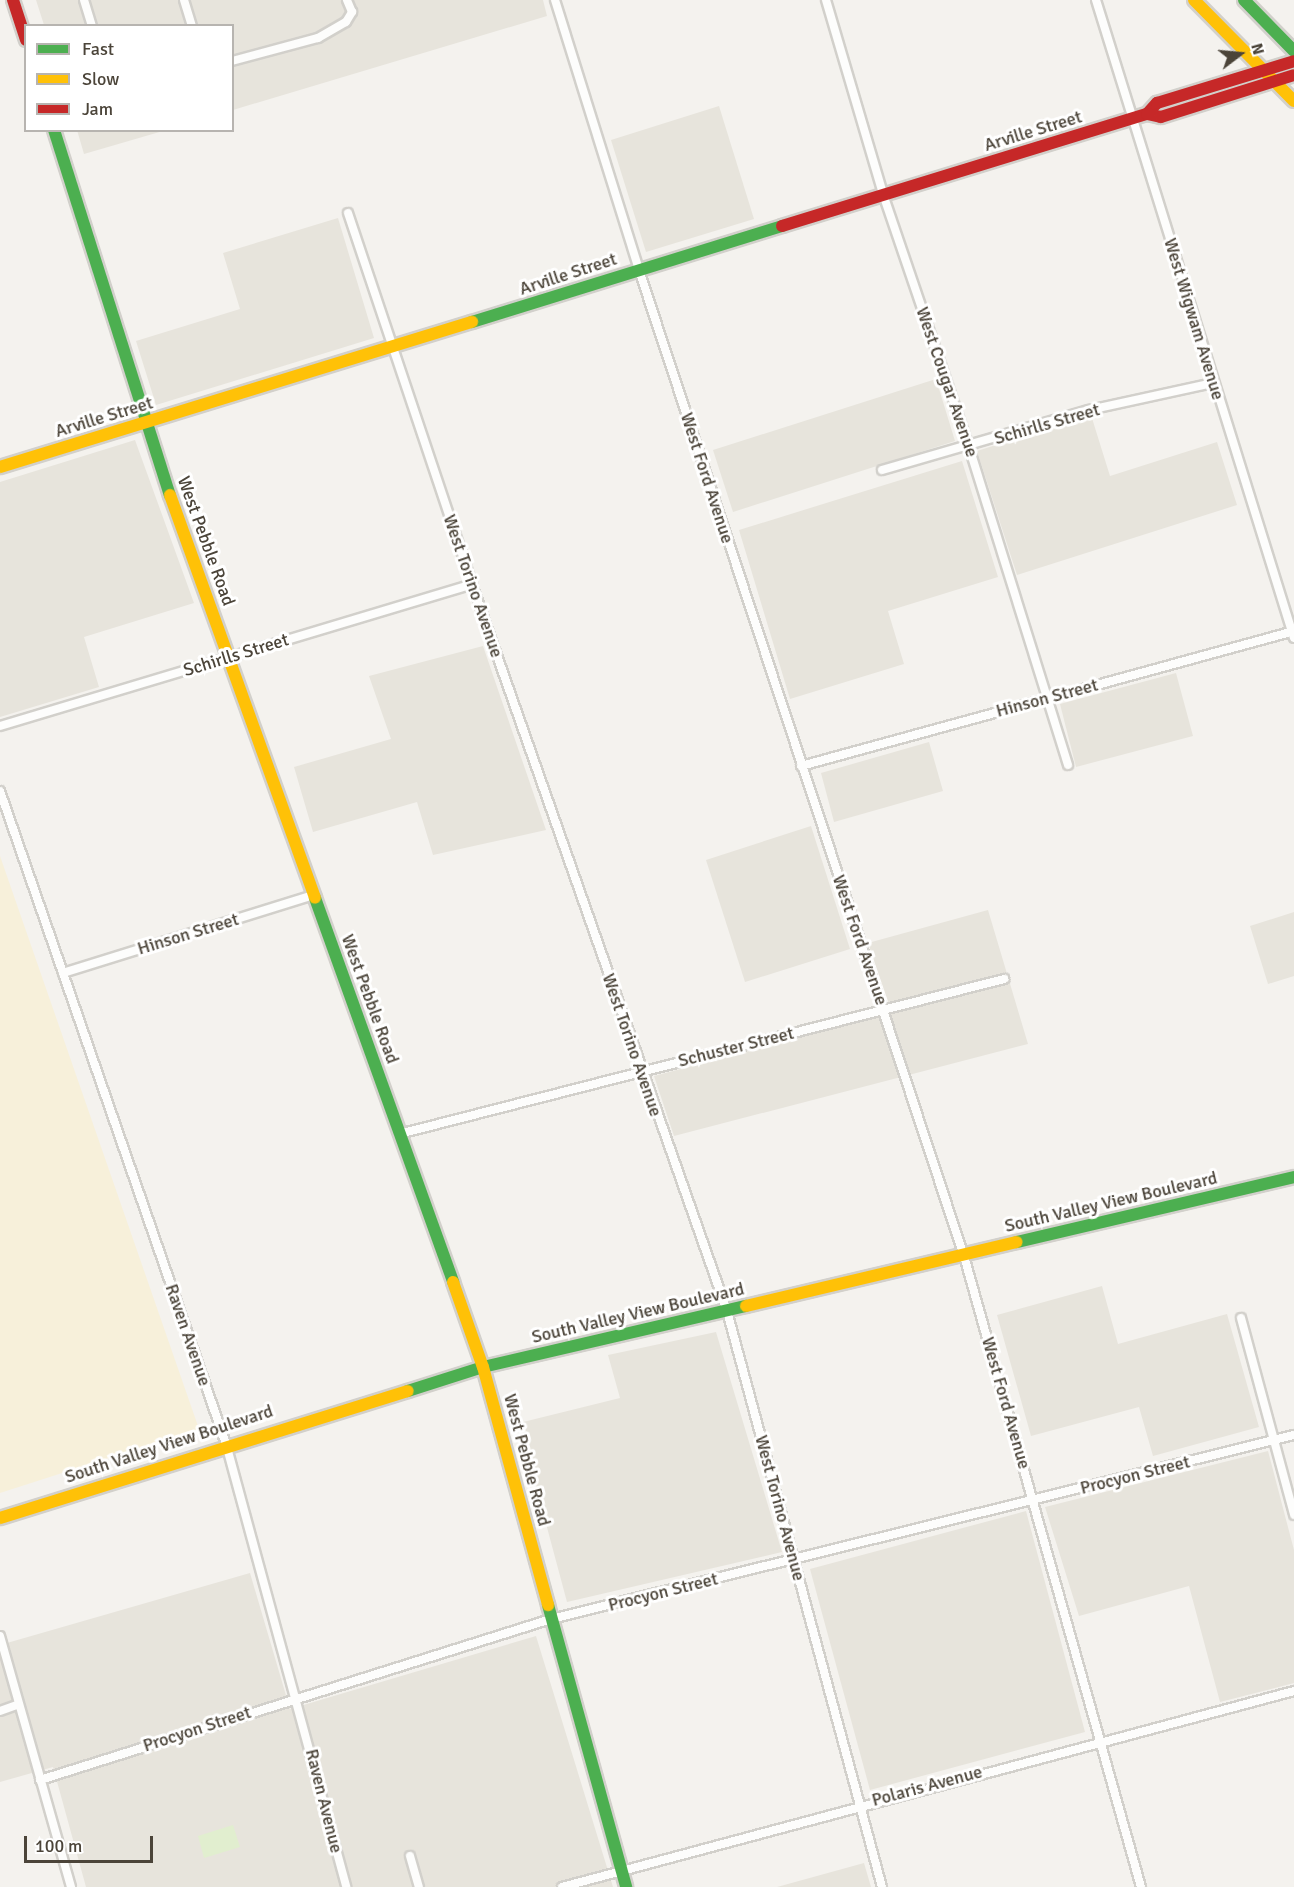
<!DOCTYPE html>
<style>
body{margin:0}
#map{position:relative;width:1294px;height:1887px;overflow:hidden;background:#f4f2ee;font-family:Signika,sans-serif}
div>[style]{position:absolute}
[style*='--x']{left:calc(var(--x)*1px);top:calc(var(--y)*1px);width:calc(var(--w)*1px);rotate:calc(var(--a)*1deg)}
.residential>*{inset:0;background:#e7e4dc}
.green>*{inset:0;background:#e1eecf}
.sand>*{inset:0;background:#f7f0da}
.roads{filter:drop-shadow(2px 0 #d2d0cb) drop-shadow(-2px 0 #d2d0cb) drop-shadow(0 2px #d2d0cb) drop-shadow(0 -2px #d2d0cb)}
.street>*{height:8px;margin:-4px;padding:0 4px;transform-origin:4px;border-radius:4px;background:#fdfdfc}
.fast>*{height:12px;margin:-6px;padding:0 6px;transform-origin:6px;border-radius:6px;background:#4caf50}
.slow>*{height:12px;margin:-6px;padding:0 6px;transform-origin:6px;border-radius:6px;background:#ffc107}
.jam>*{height:12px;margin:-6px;padding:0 6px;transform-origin:6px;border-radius:6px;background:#c62828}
span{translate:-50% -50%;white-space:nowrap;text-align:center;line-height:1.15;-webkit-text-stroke:6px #fff;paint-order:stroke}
.street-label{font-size:18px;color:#4b4439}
.legend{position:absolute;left:24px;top:24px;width:210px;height:108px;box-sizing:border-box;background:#fff;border:2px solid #b7b4b0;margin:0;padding:8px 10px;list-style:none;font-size:18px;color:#4b4439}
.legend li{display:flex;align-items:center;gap:12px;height:30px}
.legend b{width:30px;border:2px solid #b7b4b0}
.north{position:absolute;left:1210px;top:24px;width:60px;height:60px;-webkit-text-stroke:4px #fff;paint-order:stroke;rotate:74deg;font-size:16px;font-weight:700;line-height:24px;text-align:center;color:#4b4439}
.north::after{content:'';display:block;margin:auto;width:21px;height:27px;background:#4b4439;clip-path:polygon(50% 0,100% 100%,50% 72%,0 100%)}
.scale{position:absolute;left:24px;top:1836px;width:129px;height:27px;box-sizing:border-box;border:3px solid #4b4439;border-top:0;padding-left:8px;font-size:18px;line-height:21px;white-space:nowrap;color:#4b4439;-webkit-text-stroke:4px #fff;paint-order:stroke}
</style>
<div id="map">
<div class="residential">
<i style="clip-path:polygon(36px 0,543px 0,547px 16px,233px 110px,232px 26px,44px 25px)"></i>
<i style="clip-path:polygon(719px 106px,754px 219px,646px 252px,611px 140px)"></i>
<i style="clip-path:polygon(77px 130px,163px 130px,163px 131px,84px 154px)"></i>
<i style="clip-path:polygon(338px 218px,374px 338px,156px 405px,136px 341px,240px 309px,223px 253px)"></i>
<i style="clip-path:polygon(936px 379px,955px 441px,733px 512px,713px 450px)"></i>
<i style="clip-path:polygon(1091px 415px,1110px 476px,1217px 442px,1237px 505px,1017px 575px,977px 451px)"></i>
<i style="clip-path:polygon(135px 440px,194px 603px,84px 637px,99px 687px,0 717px,0 482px)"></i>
<i style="clip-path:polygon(962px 461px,998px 577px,888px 611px,904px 664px,790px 699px,739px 530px)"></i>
<i style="clip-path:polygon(483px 646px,546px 830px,433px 855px,417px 802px,313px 832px,294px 767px,391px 739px,369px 676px)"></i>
<i style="clip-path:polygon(1176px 673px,1193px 736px,1076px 767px,1060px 704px)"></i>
<i style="clip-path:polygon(929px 742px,943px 791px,834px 822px,821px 773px)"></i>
<i style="clip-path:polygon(811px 826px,850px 949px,745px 982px,706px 860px)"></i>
<i style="clip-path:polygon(988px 910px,1028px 1044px,674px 1136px,654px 1076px,892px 1013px,868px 943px)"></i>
<i style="clip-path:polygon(1294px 912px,1294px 976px,1268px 984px,1250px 926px)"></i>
<i style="clip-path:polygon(1102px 1286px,1118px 1344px,1227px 1314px,1259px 1427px,1153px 1456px,1139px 1407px,1031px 1436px,997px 1315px)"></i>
<i style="clip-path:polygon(716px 1332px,782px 1552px,567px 1602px,519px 1423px,620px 1398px,608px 1355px)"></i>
<i style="clip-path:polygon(1268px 1451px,1294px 1550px,1294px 1683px,1220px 1702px,1189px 1586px,1079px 1616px,1045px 1507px)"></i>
<i style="clip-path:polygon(1026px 1511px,1085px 1732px,870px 1790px,810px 1569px)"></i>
<i style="clip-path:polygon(250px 1573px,290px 1709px,536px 1636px,613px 1887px,86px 1887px,53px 1767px,0 1782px,0 1645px)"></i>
<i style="clip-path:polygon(864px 1863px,871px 1887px,777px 1887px)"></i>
</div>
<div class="green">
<i style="clip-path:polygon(233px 1825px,240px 1847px,204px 1858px,198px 1836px)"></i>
</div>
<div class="sand">
<i style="clip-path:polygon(0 856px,199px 1429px,0 1493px)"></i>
</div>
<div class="roads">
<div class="street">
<i style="--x:84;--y:0;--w:27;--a:73"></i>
<i style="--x:184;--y:0;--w:27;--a:73"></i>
<i style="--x:555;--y:0;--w:283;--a:72.7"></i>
<i style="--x:639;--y:270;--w:1038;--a:71.76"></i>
<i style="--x:964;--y:1256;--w:655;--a:74.33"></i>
<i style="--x:826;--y:0;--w:205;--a:73.6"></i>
<i style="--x:884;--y:197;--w:264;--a:71.2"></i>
<i style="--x:969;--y:447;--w:333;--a:72.7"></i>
<i style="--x:1096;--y:0;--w:668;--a:72.76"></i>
<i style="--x:232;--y:61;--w:89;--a:-15"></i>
<i style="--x:318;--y:38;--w:32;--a:-30"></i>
<i style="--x:346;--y:22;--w:12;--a:-59"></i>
<i style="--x:352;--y:12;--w:13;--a:-113"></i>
<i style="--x:348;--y:213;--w:391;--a:71.5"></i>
<i style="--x:472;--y:584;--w:770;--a:70.67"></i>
<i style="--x:727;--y:1311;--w:596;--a:74.94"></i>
<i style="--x:882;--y:470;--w:216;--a:-16.2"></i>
<i style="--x:1089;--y:410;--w:127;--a:-12.3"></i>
<i style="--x:0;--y:726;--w:493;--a:-16.7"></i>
<i style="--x:801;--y:766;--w:511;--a:-15.31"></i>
<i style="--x:0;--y:791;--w:691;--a:70.91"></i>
<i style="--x:226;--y:1444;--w:459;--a:74.8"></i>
<i style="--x:63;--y:973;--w:263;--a:-17.3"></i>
<i style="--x:399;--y:1134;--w:625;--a:-14.37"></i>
<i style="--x:1241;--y:1318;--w:204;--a:74.9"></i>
<i style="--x:0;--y:1636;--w:261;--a:74.2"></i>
<i style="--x:0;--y:1711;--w:20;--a:-20"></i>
<i style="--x:40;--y:1780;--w:536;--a:-17.49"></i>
<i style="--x:551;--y:1619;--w:765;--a:-13.91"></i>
<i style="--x:410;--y:1856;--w:32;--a:74"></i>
<i style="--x:562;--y:1887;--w:758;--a:-14.99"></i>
</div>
<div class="fast">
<i style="--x:1244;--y:0;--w:71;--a:45.6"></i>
<i style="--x:54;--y:130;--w:383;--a:72.4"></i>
<i style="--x:472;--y:322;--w:325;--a:-17.2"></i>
<i style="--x:315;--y:898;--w:408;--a:70.2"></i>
<i style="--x:1017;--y:1242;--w:285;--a:-13.2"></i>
<i style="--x:408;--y:1391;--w:79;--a:-17.7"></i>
<i style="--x:483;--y:1367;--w:270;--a:-13.1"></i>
<i style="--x:548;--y:1605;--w:293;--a:74.5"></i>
</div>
<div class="slow">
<i style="--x:1194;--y:0;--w:142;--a:45.3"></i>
<i style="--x:0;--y:467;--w:494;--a:-17.1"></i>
<i style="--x:170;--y:495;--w:428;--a:70.2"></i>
<i style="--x:453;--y:1282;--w:90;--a:70.6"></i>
<i style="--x:483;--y:1367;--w:247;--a:74.7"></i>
<i style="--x:746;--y:1306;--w:278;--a:-13.3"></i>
<i style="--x:0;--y:1518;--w:427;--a:-17.3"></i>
</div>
<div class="jam">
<i style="--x:13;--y:0;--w:42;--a:72"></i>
<i style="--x:1147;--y:114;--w:15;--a:-48"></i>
<i style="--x:1157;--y:103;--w:143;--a:-17"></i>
<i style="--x:782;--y:226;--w:382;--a:-17.1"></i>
<i style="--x:1147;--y:114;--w:14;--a:12"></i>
<i style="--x:1161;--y:117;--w:139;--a:-17.5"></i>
</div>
</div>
<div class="street-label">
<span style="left:1033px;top:131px;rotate:-17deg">Arville Street</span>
<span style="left:568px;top:274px;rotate:-18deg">Arville Street</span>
<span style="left:1194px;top:319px;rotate:73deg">West Wigwam Avenue</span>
<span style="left:947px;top:382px;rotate:71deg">West Cougar Avenue</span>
<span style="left:104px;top:417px;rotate:-17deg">Arville Street</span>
<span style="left:1047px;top:424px;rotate:-16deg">Schirlls Street</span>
<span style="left:707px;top:478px;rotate:72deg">West Ford Avenue</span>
<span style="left:206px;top:541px;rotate:70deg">West Pebble Road</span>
<span style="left:473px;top:586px;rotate:71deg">West Torino Avenue</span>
<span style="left:236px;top:655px;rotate:-17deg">Schirlls Street</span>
<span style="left:1047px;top:698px;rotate:-15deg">Hinson Street</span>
<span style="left:188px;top:934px;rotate:-17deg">Hinson Street</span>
<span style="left:860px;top:940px;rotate:71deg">West Ford Avenue</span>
<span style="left:370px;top:999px;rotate:70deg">West Pebble Road</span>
<span style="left:632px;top:1045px;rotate:71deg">West Torino Avenue</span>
<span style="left:736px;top:1047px;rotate:-14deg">Schuster Street</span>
<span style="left:1111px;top:1202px;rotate:-13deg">South Valley View Boulevard</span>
<span style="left:638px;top:1313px;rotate:-13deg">South Valley View Boulevard</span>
<span style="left:188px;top:1335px;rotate:71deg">Raven Avenue</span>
<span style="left:1006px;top:1403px;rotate:74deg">West Ford Avenue</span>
<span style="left:169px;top:1444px;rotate:-18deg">South Valley View Boulevard</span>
<span style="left:527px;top:1460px;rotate:75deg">West Pebble Road</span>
<span style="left:1135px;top:1475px;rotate:-14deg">Procyon Street</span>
<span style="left:780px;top:1508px;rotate:75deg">West Torino Avenue</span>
<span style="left:663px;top:1592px;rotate:-14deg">Procyon Street</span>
<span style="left:197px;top:1729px;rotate:-18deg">Procyon Street</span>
<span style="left:927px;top:1786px;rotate:-15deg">Polaris Avenue</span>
<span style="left:324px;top:1801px;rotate:76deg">Raven Avenue</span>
</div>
<ul class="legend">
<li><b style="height:8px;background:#4caf50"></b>Fast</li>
<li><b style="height:8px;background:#ffc107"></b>Slow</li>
<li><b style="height:8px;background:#c62828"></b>Jam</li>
</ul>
<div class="north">N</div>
<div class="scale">100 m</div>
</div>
